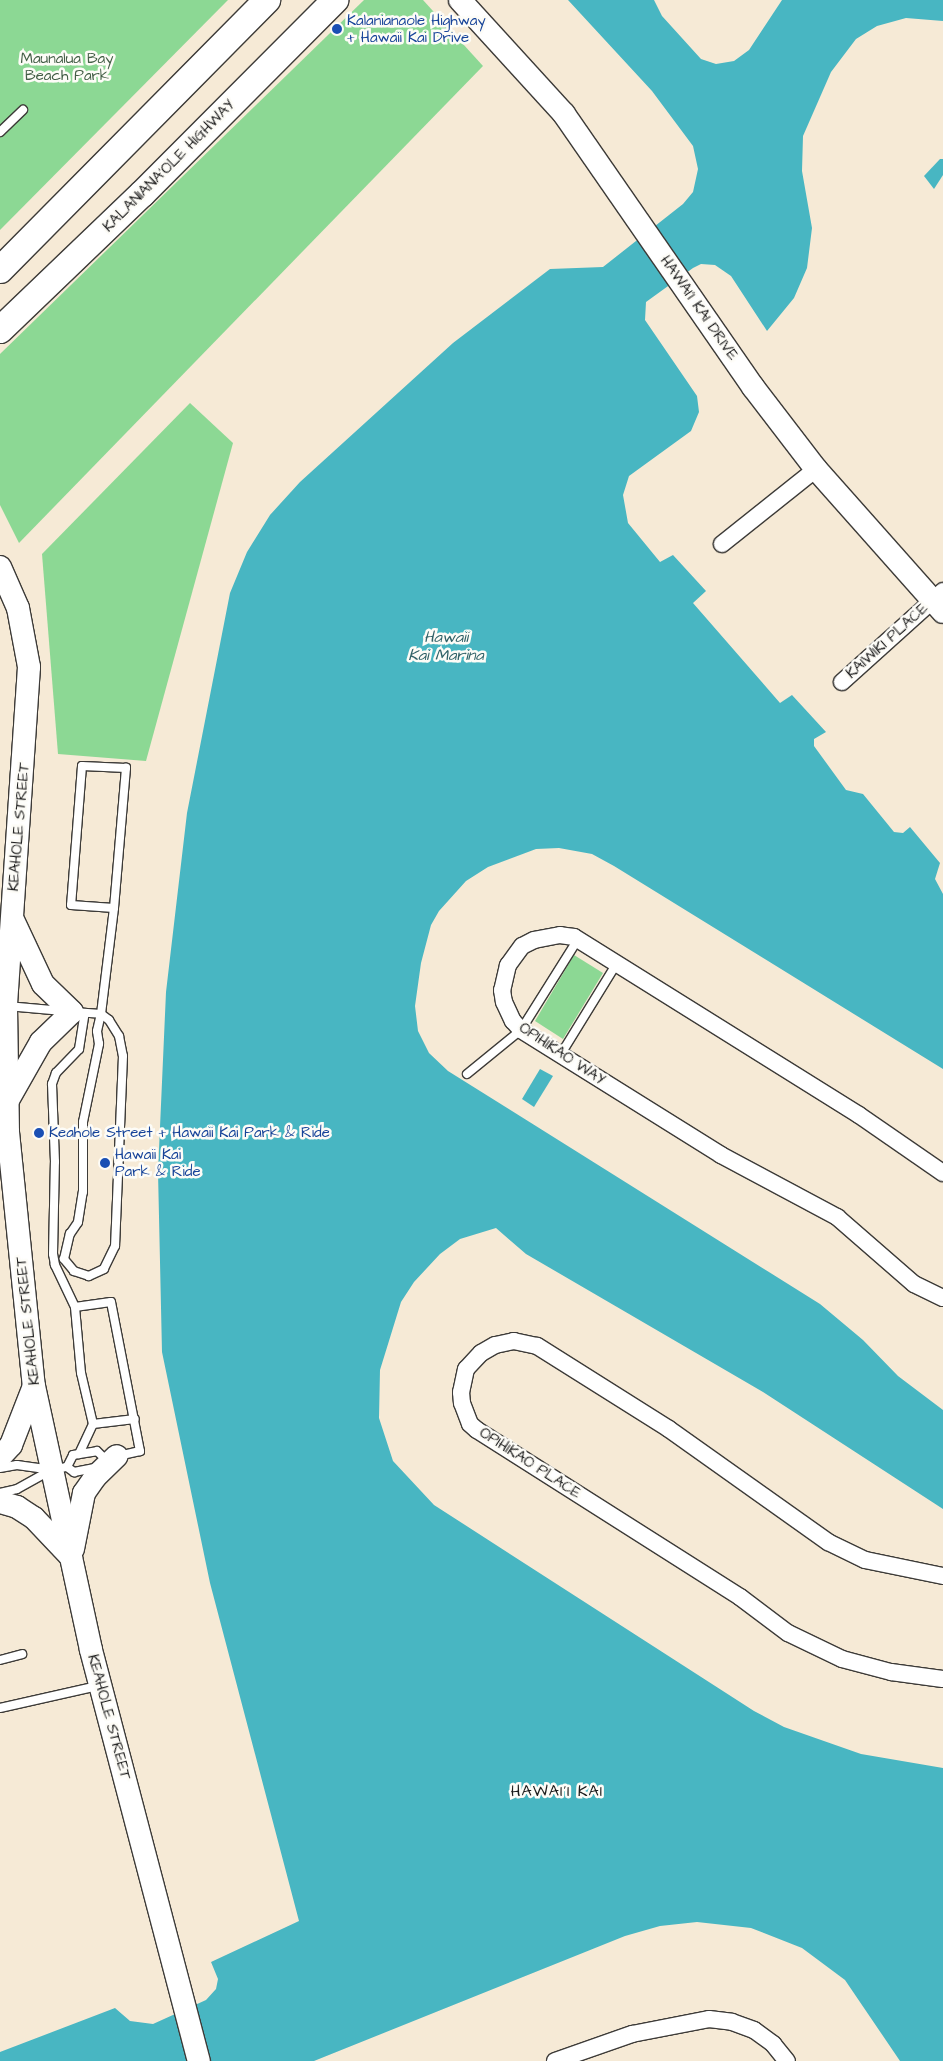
<!DOCTYPE html>
<meta charset="utf-8">
<style>
body{margin:0}
#map{position:relative;width:943px;height:2061px;overflow:hidden;background:#f6ead6;font-family:"Architects Daughter",sans-serif}
div>[style]{position:absolute}
[style*='--x']{left:calc(var(--x)*1px);top:calc(var(--y)*1px);width:calc(var(--w)*1px);rotate:calc(var(--a)*1deg)}
.green>*{inset:0;background:#8cd894}
.water>*{inset:0;background:#48b6c2}
.roads{filter:drop-shadow(1px 0 #3d3b38) drop-shadow(-1px 0 #3d3b38) drop-shadow(0 1px #3d3b38) drop-shadow(0 -1px #3d3b38)}
.service>*{height:8px;margin:-4px;padding:0 4px;transform-origin:4px;border-radius:4px;background:#fff}
.minor>*{height:16px;margin:-8px;padding:0 8px;transform-origin:8px;border-radius:8px;background:#fff}
.secondary>*{height:22px;margin:-11px;padding:0 11px;transform-origin:11px;border-radius:11px;background:#fff}
.trunk>*{height:26px;margin:-13px;padding:0 13px;transform-origin:13px;border-radius:13px;background:#fff}
.dots>*{width:14px;height:14px;translate:-50% -50%;box-sizing:border-box;border:2px solid #fdfcf7;border-radius:50%}
span{translate:-50% -50%;white-space:nowrap;text-align:center;line-height:1.15;-webkit-text-stroke:5px #fdfcf7;paint-order:stroke}
.transit-label{font-size:15px;color:#164399}
.left{translate:0 -50%;text-align:left}
.park-label{font-size:15px;color:#435e46}
.street-label{font-size:15px;color:#1c1c1c}
.water-label{font-size:16px;color:#306167;font-style:italic}
.neighbourhood-label{font-size:16px;color:#1c1c1c;letter-spacing:1px}
</style>
<div id="map">
<div class="green">
<i style="clip-path:polygon(0 0,228px 0,0 230px)"></i>
<i style="clip-path:polygon(364px 0,423px 0,483px 66px,19px 543px,0 505px,0 354px)"></i>
<i style="clip-path:polygon(190px 403px,233px 443px,146px 761px,58px 754px,42px 554px)"></i>
<i style="clip-path:polygon(574px 955px,603px 973px,563px 1039px,535px 1021px)"></i>
</div>
<div class="water">
<i style="clip-path:polygon(568px 0,654px 0,662px 16px,701px 59px,716px 64px,734px 61px,749px 50px,782px 0,943px 0,943px 21px,906px 18px,877px 26px,856px 39px,831px 72px,803px 136px,802px 171px,812px 228px,807px 268px,794px 298px,767px 331px,731px 276px,715px 265px,701px 264px,693px 268px,646px 302px,645px 320px,697px 396px,699px 412px,691px 431px,629px 476px,623px 495px,628px 523px,660px 562px,673px 555px,706px 591px,693px 603px,780px 703px,792px 695px,826px 732px,814px 739px,814px 746px,846px 790px,863px 794px,894px 832px,903px 833px,910px 827px,940px 863px,935px 879px,943px 894px,943px 1069px,614px 866px,592px 854px,559px 848px,536px 849px,488px 867px,466px 881px,439px 911px,431px 925px,421px 963px,415px 1006px,418px 1031px,429px 1053px,448px 1071px,820px 1304px,863px 1340px,898px 1376px,943px 1410px,943px 1509px,763px 1392px,526px 1254px,496px 1228px,460px 1239px,440px 1254px,414px 1282px,401px 1302px,380px 1370px,379px 1418px,393px 1461px,434px 1505px,754px 1711px,784px 1727px,861px 1754px,943px 1768px,943px 2061px,900px 2061px,845px 1980px,802px 1948px,751px 1928px,697px 1922px,660px 1926px,625px 1936px,314px 2061px,0 2061px,0 2052px,115px 2008px,130px 2021px,153px 2024px,206px 2000px,216px 1989px,218px 1979px,211px 1962px,299px 1921px,210px 1583px,162px 1352px,158px 1172px,166px 992px,187px 813px,230px 593px,247px 552px,270px 515px,300px 482px,453px 343px,550px 269px,603px 267px,683px 204px,693px 192px,698px 169px,693px 146px,652px 91px)"></i>
<i style="clip-path:polygon(940px 159px,943px 159px,943px 175px,934px 189px,924px 176px)"></i>
<i style="clip-path:polygon(540px 1069px,553px 1076px,534px 1107px,522px 1099px)"></i>
</div>
<div class="roads">
<div class="service">
<i style="--x:0;--y:132;--w:32;--a:-44"></i>
<i style="--x:7;--y:1006;--w:56;--a:5.1"></i>
<i style="--x:74;--y:1012;--w:27;--a:4"></i>
<i style="--x:101;--y:1014;--w:10;--a:37"></i>
<i style="--x:109;--y:1020;--w:19;--a:58"></i>
<i style="--x:119;--y:1036;--w:20;--a:79"></i>
<i style="--x:123;--y:1056;--w:190;--a:92.4"></i>
<i style="--x:115;--y:1246;--w:25;--a:116"></i>
<i style="--x:104;--y:1269;--w:17;--a:155"></i>
<i style="--x:89;--y:1276;--w:16;--a:-162"></i>
<i style="--x:74;--y:1271;--w:16;--a:-130"></i>
<i style="--x:64;--y:1259;--w:26;--a:-77"></i>
<i style="--x:70;--y:1234;--w:14;--a:-56"></i>
<i style="--x:78;--y:1222;--w:30;--a:-81"></i>
<i style="--x:83;--y:1192;--w:70;--a:-90"></i>
<i style="--x:83;--y:1122;--w:80;--a:-78.4"></i>
<i style="--x:99;--y:1044;--w:13;--a:-99"></i>
<i style="--x:97;--y:1031;--w:17;--a:-77"></i>
<i style="--x:101;--y:1014;--w:107;--a:-83"></i>
<i style="--x:114;--y:908;--w:141;--a:-85.1"></i>
<i style="--x:126;--y:768;--w:44;--a:-177.4"></i>
<i style="--x:82;--y:766;--w:139;--a:94.5"></i>
<i style="--x:71;--y:905;--w:43;--a:4"></i>
<i style="--x:561;--y:1054;--w:107;--a:-58.4"></i>
<i style="--x:467;--y:1074;--w:70;--a:-39.2"></i>
<i style="--x:521;--y:1030;--w:107;--a:-57.9"></i>
<i style="--x:75;--y:1307;--w:36;--a:-8"></i>
<i style="--x:111;--y:1302;--w:152;--a:79"></i>
<i style="--x:140;--y:1451;--w:22;--a:167"></i>
<i style="--x:93;--y:1424;--w:42;--a:-6.8"></i>
<i style="--x:79;--y:1454;--w:33;--a:-65"></i>
<i style="--x:93;--y:1424;--w:52;--a:-103.2"></i>
<i style="--x:81;--y:1373;--w:66;--a:-95.2"></i>
<i style="--x:75;--y:1307;--w:47;--a:-115.5"></i>
<i style="--x:55;--y:1265;--w:11;--a:-100"></i>
<i style="--x:53;--y:1254;--w:92;--a:-88.8"></i>
<i style="--x:55;--y:1162;--w:78;--a:-92.2"></i>
<i style="--x:52;--y:1084;--w:12;--a:-70"></i>
<i style="--x:56;--y:1073;--w:33;--a:-46"></i>
<i style="--x:79;--y:1049;--w:36;--a:-81"></i>
<i style="--x:67;--y:1467;--w:13;--a:-63"></i>
<i style="--x:73;--y:1455;--w:24;--a:-9"></i>
<i style="--x:97;--y:1451;--w:11;--a:45"></i>
<i style="--x:0;--y:1468;--w:17;--a:-10"></i>
<i style="--x:17;--y:1465;--w:34;--a:8"></i>
<i style="--x:51;--y:1470;--w:16;--a:-11"></i>
<i style="--x:67;--y:1467;--w:9;--a:36"></i>
<i style="--x:74;--y:1472;--w:21;--a:-11"></i>
<i style="--x:0;--y:1493;--w:17;--a:-13"></i>
<i style="--x:17;--y:1489;--w:37;--a:-29"></i>
<i style="--x:0;--y:1660;--w:23;--a:-15"></i>
<i style="--x:0;--y:1708;--w:100;--a:-12.7"></i>
</div>
<div class="minor">
<i style="--x:722;--y:544;--w:120;--a:-38.6"></i>
<i style="--x:842;--y:682;--w:136;--a:-42"></i>
<i style="--x:943;--y:1173;--w:102;--a:-145.4"></i>
<i style="--x:859;--y:1115;--w:336;--a:-148"></i>
<i style="--x:574;--y:937;--w:14;--a:-172"></i>
<i style="--x:560;--y:935;--w:26;--a:169"></i>
<i style="--x:534;--y:940;--w:13;--a:153"></i>
<i style="--x:522;--y:946;--w:24;--a:126"></i>
<i style="--x:508;--y:965;--w:26;--a:103"></i>
<i style="--x:502;--y:990;--w:12;--a:81"></i>
<i style="--x:504;--y:1002;--w:21;--a:65"></i>
<i style="--x:513;--y:1021;--w:12;--a:48"></i>
<i style="--x:521;--y:1030;--w:236;--a:32"></i>
<i style="--x:721;--y:1155;--w:132;--a:28.1"></i>
<i style="--x:837;--y:1217;--w:102;--a:41"></i>
<i style="--x:914;--y:1284;--w:32;--a:26"></i>
<i style="--x:943;--y:1576;--w:80;--a:-168.4"></i>
<i style="--x:865;--y:1560;--w:41;--a:-154.1"></i>
<i style="--x:828;--y:1542;--w:195;--a:-144.6"></i>
<i style="--x:669;--y:1429;--w:156;--a:-147.8"></i>
<i style="--x:537;--y:1346;--w:24;--a:-168"></i>
<i style="--x:514;--y:1341;--w:19;--a:168"></i>
<i style="--x:495;--y:1345;--w:16;--a:150"></i>
<i style="--x:481;--y:1353;--w:22;--a:133"></i>
<i style="--x:466;--y:1369;--w:24;--a:102"></i>
<i style="--x:461;--y:1392;--w:11;--a:85"></i>
<i style="--x:462;--y:1403;--w:22;--a:69"></i>
<i style="--x:470;--y:1424;--w:9;--a:41"></i>
<i style="--x:477;--y:1430;--w:312;--a:32.4"></i>
<i style="--x:740;--y:1597;--w:60;--a:36.9"></i>
<i style="--x:788;--y:1633;--w:60;--a:25.7"></i>
<i style="--x:842;--y:1659;--w:51;--a:14.9"></i>
<i style="--x:891;--y:1672;--w:52;--a:7.7"></i>
<i style="--x:555;--y:2061;--w:82;--a:-19.3"></i>
<i style="--x:632;--y:2034;--w:78;--a:-11"></i>
<i style="--x:709;--y:2019;--w:23;--a:7"></i>
<i style="--x:732;--y:2022;--w:23;--a:20"></i>
<i style="--x:754;--y:2030;--w:24;--a:36"></i>
<i style="--x:773;--y:2044;--w:22;--a:51"></i>
</div>
<div class="secondary">
<i style="--x:460;--y:0;--w:154;--a:47.6"></i>
<i style="--x:564;--y:114;--w:332;--a:55.3"></i>
<i style="--x:753;--y:387;--w:103;--a:52.5"></i>
<i style="--x:816;--y:469;--w:191;--a:48.4"></i>
<i style="--x:0;--y:567;--w:45;--a:66.3"></i>
<i style="--x:18;--y:608;--w:60;--a:79.4"></i>
<i style="--x:29;--y:667;--w:340;--a:93.9"></i>
<i style="--x:6;--y:1006;--w:126;--a:89.1"></i>
<i style="--x:8;--y:1132;--w:255;--a:84.2"></i>
<i style="--x:34;--y:1386;--w:270;--a:77.8"></i>
<i style="--x:91;--y:1650;--w:425;--a:75.3"></i>
<i style="--x:8;--y:1100;--w:67;--a:-60.4"></i>
<i style="--x:41;--y:1042;--w:43;--a:-44.1"></i>
<i style="--x:72;--y:1012;--w:40;--a:-136"></i>
<i style="--x:43;--y:984;--w:71;--a:-115.1"></i>
<i style="--x:0;--y:1457;--w:16;--a:-47"></i>
<i style="--x:11;--y:1445;--w:63;--a:-68.7"></i>
<i style="--x:0;--y:1502;--w:18;--a:16"></i>
<i style="--x:17;--y:1507;--w:20;--a:33"></i>
<i style="--x:34;--y:1518;--w:54;--a:46.5"></i>
<i style="--x:73;--y:1549;--w:57;--a:-78.9"></i>
<i style="--x:84;--y:1493;--w:19;--a:-55"></i>
<i style="--x:95;--y:1477;--w:30;--a:-44"></i>
</div>
<div class="trunk">
<i style="--x:0;--y:270;--w:380;--a:-45.3"></i>
<i style="--x:0;--y:330;--w:197;--a:-43.8"></i>
<i style="--x:142;--y:194;--w:274;--a:-45.1"></i>
</div>
</div>
<div class="dots">
<i style="left:337px;top:29px;background:#1a4fb4"></i>
<i style="left:39px;top:1133px;background:#1a4fb4"></i>
<i style="left:105px;top:1163px;background:#1a4fb4"></i>
</div>
<div class="transit-label">
<span class="left" style="left:347px;top:29px">Kalanianaole Highway<br>+ Hawaii Kai Drive</span>
<span class="left" style="left:49px;top:1133px">Keahole Street + Hawaii Kai Park &amp; Ride</span>
<span class="left" style="left:115px;top:1163px">Hawaii Kai<br>Park &amp; Ride</span>
</div>
<div class="park-label">
<span style="left:67px;top:67px">Maunalua Bay<br>Beach Park</span>
</div>
<div class="street-label">
<span style="left:169px;top:166px;rotate:-45deg">KALANIANA’OLE HIGHWAY</span>
<span style="left:699px;top:308px;rotate:55deg">HAWAI’I KAI DRIVE</span>
<span style="left:887px;top:641px;rotate:-42deg">KAIWIKI PLACE</span>
<span style="left:19px;top:827px;rotate:-85deg">KEAHOLE STREET</span>
<span style="left:562px;top:1054px;rotate:34deg">OPIHIKAO WAY</span>
<span style="left:28px;top:1321px;rotate:-96deg">KEAHOLE STREET</span>
<span style="left:530px;top:1463px;rotate:33deg">OPIHIKAO PLACE</span>
<span style="left:109px;top:1717px;rotate:75deg">KEAHOLE STREET</span>
</div>
<div class="water-label">
<span style="left:446px;top:646px">Hawaii<br>Kai Marina</span>
</div>
<div class="neighbourhood-label">
<span style="left:557px;top:1791px">HAWAI’I KAI</span>
</div>
</div>
